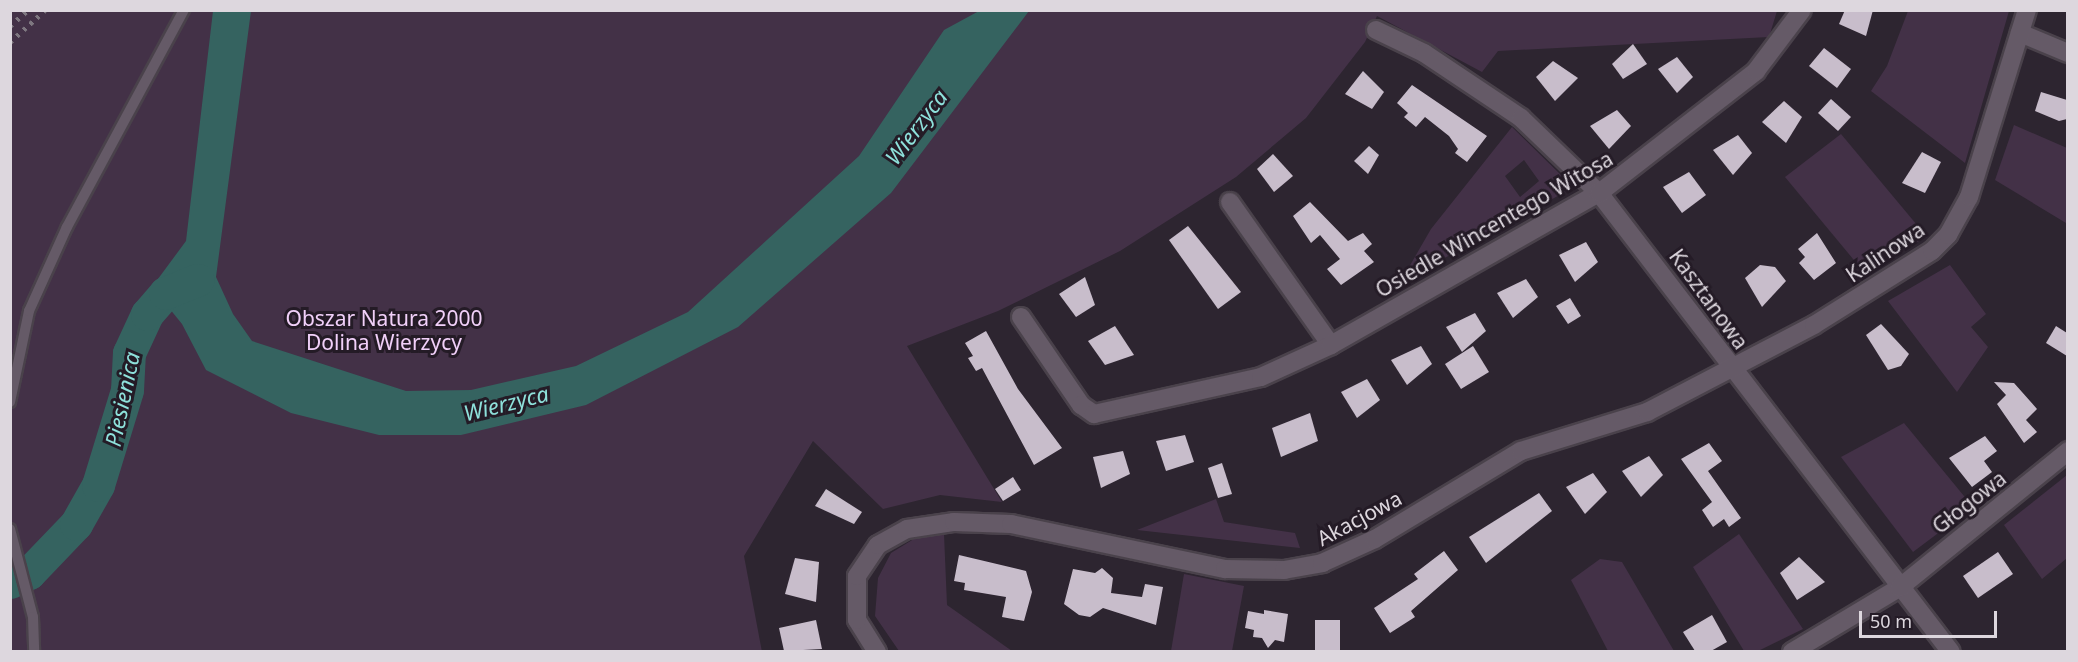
<!DOCTYPE html>
<meta charset="utf-8">
<style>
body{margin:0}
#map{position:relative;width:2078px;height:662px;overflow:hidden;background:#2d2530;font-family:"Noto Sans",sans-serif}
div>[style]{position:absolute}
[style*='--x']{left:calc(var(--x)*1px);top:calc(var(--y)*1px);width:calc(var(--w)*1px);rotate:calc(var(--a)*1deg)}
.green>*{inset:0;background:#433147}
.water>*{inset:0;background:#356360}
.river>*{height:33px;margin:-16.5px;padding:0 16.5px;transform-origin:16.5px;border-radius:16.5px;background:#356360}
.building>*{inset:0;background:#c8bdcb}
.roads{filter:drop-shadow(2px 0 #4a424b) drop-shadow(-2px 0 #4a424b) drop-shadow(0 2px #4a424b) drop-shadow(0 -2px #4a424b)}
.lane>*{height:10px;margin:-5px;padding:0 5px;transform-origin:5px;border-radius:5px;background:#655a67}
.street>*{height:18px;margin:-9px;padding:0 9px;transform-origin:9px;border-radius:9px;background:#655a67}
.rail>*{height:4.5px;margin-top:-2.25px;transform-origin:0;background:repeating-linear-gradient(90deg,#7e7780 0 3px,transparent 0 9px)}
span{translate:-50% -50%;white-space:nowrap;text-align:center;line-height:1.15;-webkit-text-stroke:6px #241b26;paint-order:stroke}
.street-label{font-size:21px;color:#ddd7de}
.park-label{font-size:21px;color:#f1d0f9}
.water-label{font-size:22px;color:#8ee1db;font-style:italic}
.frame{position:absolute;inset:0;border:12px solid #ddd7de;pointer-events:none}
.scale{position:absolute;left:1859px;top:611px;width:138px;height:27px;box-sizing:border-box;border:3px solid #ddd7de;border-top:0;padding-left:8px;font-size:18px;line-height:21px;white-space:nowrap;color:#ddd7de;-webkit-text-stroke:4px #241b26;paint-order:stroke}
</style>
<div id="map">
<div class="green">
<i style="clip-path:polygon(10px 11px,1777px 11px,1769px 37px,1498px 51px,1482px 72px,1377px 16px,1365px 42px,1306px 118px,1236px 177px,1120px 251px,998px 311px,907px 346px,1002px 502px,940px 495px,883px 509px,813px 441px,744px 556px,762px 652px,11px 651px)"></i>
<i style="clip-path:polygon(1908px 11px,2009px 11px,1965px 163px,1871px 91px,1887px 66px)"></i>
<i style="clip-path:polygon(2014px 125px,2067px 148px,2066px 223px,1995px 180px)"></i>
<i style="clip-path:polygon(evenodd,1512px 127px,1564px 178px,1565px 192px,1430px 266px,1405px 274px,1431px 229px,1512px 127px,1524px 160px,1539px 181px,1520px 197px,1505px 176px,1524px 160px)"></i>
<i style="clip-path:polygon(1841px 134px,1927px 237px,1863px 271px,1785px 177px)"></i>
<i style="clip-path:polygon(1950px 265px,1986px 314px,1971px 327px,1988px 347px,1957px 392px,1888px 301px)"></i>
<i style="clip-path:polygon(1904px 423px,1973px 507px,1913px 552px,1841px 457px)"></i>
<i style="clip-path:polygon(2067px 475px,2067px 558px,2042px 579px,2004px 525px)"></i>
<i style="clip-path:polygon(1216px 499px,1224px 522px,1295px 533px,1300px 548px,1137px 530px)"></i>
<i style="clip-path:polygon(944px 534px,947px 605px,1012px 651px,899px 651px,875px 616px,878px 578px,891px 553px,917px 537px)"></i>
<i style="clip-path:polygon(1739px 534px,1803px 629px,1758px 651px,1744px 651px,1693px 567px)"></i>
<i style="clip-path:polygon(1600px 559px,1622px 562px,1674px 651px,1608px 651px,1571px 580px)"></i>
<i style="clip-path:polygon(1184px 574px,1244px 586px,1232px 651px,1171px 651px)"></i>
</div>
<div class="water">
<i style="clip-path:polygon(213px 11px,251px 11px,216px 277px,233px 314px,252px 341px,406px 391px,471px 390px,576px 366px,688px 312px,859px 156px,944px 30px,979px 11px,1029px 11px,891px 193px,738px 327px,586px 405px,461px 435px,379px 435px,291px 413px,206px 370px,182px 324px,152px 287px,186px 241px)"></i>
</div>
<div class="river">
<i style="--x:10;--y:582;--w:21;--a:-25"></i>
<i style="--x:29;--y:573;--w:68;--a:-46.2"></i>
<i style="--x:76;--y:524;--w:45;--a:-60.6"></i>
<i style="--x:98;--y:485;--w:99;--a:-73"></i>
<i style="--x:127;--y:390;--w:37;--a:-87"></i>
<i style="--x:129;--y:353;--w:43;--a:-65.2"></i>
<i style="--x:147;--y:314;--w:28;--a:-49"></i>
<i style="--x:165;--y:293;--w:35;--a:-22"></i>
</div>
<div class="building">
<i style="clip-path:polygon(1845px 10px,1873px 10px,1866px 36px,1839px 24px)"></i>
<i style="clip-path:polygon(1633px 44px,1647px 64px,1623px 79px,1612px 64px)"></i>
<i style="clip-path:polygon(1824px 48px,1851px 69px,1837px 88px,1809px 66px)"></i>
<i style="clip-path:polygon(1677px 57px,1693px 77px,1677px 93px,1658px 69px)"></i>
<i style="clip-path:polygon(1553px 61px,1578px 78px,1555px 101px,1536px 77px)"></i>
<i style="clip-path:polygon(1363px 71px,1384px 92px,1372px 109px,1345px 94px)"></i>
<i style="clip-path:polygon(1412px 85px,1487px 136px,1467px 162px,1455px 153px,1458px 149px,1449px 136px,1425px 117px,1416px 127px,1404px 117px,1408px 113px,1397px 103px)"></i>
<i style="clip-path:polygon(2041px 92px,2067px 100px,2067px 119px,2059px 121px,2035px 111px)"></i>
<i style="clip-path:polygon(1831px 99px,1851px 117px,1838px 131px,1818px 113px)"></i>
<i style="clip-path:polygon(1784px 101px,1802px 117px,1786px 143px,1762px 122px)"></i>
<i style="clip-path:polygon(1617px 110px,1631px 126px,1609px 149px,1590px 126px)"></i>
<i style="clip-path:polygon(1738px 135px,1752px 153px,1733px 175px,1713px 150px)"></i>
<i style="clip-path:polygon(1369px 146px,1379px 155px,1368px 174px,1354px 161px)"></i>
<i style="clip-path:polygon(1922px 152px,1941px 162px,1925px 193px,1902px 183px)"></i>
<i style="clip-path:polygon(1273px 154px,1293px 176px,1274px 192px,1257px 169px)"></i>
<i style="clip-path:polygon(1689px 172px,1706px 195px,1682px 213px,1663px 187px)"></i>
<i style="clip-path:polygon(1310px 202px,1348px 241px,1363px 233px,1372px 244px,1364px 251px,1374px 262px,1341px 285px,1327px 269px,1340px 259px,1320px 235px,1311px 243px,1293px 216px)"></i>
<i style="clip-path:polygon(1188px 226px,1241px 292px,1218px 309px,1169px 240px)"></i>
<i style="clip-path:polygon(1817px 233px,1836px 263px,1814px 280px,1799px 263px,1805px 257px,1798px 249px)"></i>
<i style="clip-path:polygon(1586px 242px,1598px 262px,1575px 282px,1559px 255px)"></i>
<i style="clip-path:polygon(1760px 265px,1775px 267px,1786px 281px,1762px 307px,1745px 278px)"></i>
<i style="clip-path:polygon(1085px 277px,1095px 305px,1076px 317px,1059px 294px)"></i>
<i style="clip-path:polygon(1526px 279px,1538px 297px,1513px 318px,1497px 293px)"></i>
<i style="clip-path:polygon(1570px 298px,1581px 316px,1568px 324px,1556px 306px)"></i>
<i style="clip-path:polygon(1475px 313px,1486px 331px,1462px 352px,1446px 327px)"></i>
<i style="clip-path:polygon(1881px 324px,1909px 354px,1901px 366px,1888px 370px,1866px 335px)"></i>
<i style="clip-path:polygon(1115px 326px,1134px 355px,1105px 365px,1088px 341px)"></i>
<i style="clip-path:polygon(2056px 326px,2067px 333px,2067px 356px,2046px 343px)"></i>
<i style="clip-path:polygon(986px 331px,1018px 389px,1062px 448px,1034px 465px,982px 368px,976px 371px,968px 358px,973px 356px,965px 343px)"></i>
<i style="clip-path:polygon(1421px 346px,1432px 364px,1407px 385px,1391px 360px)"></i>
<i style="clip-path:polygon(1473px 346px,1489px 372px,1461px 389px,1445px 364px)"></i>
<i style="clip-path:polygon(1367px 379px,1380px 400px,1357px 418px,1341px 392px)"></i>
<i style="clip-path:polygon(1994px 382px,2014px 383px,2037px 409px,2026px 420px,2037px 432px,2024px 443px,1997px 404px,2006px 395px)"></i>
<i style="clip-path:polygon(1310px 413px,1318px 441px,1281px 457px,1272px 428px)"></i>
<i style="clip-path:polygon(1185px 435px,1194px 462px,1166px 471px,1156px 441px)"></i>
<i style="clip-path:polygon(1985px 436px,1997px 451px,1984px 461px,1992px 472px,1972px 487px,1949px 458px)"></i>
<i style="clip-path:polygon(1709px 443px,1722px 461px,1708px 471px,1741px 518px,1729px 527px,1724px 519px,1713px 527px,1702px 510px,1712px 502px,1681px 459px)"></i>
<i style="clip-path:polygon(1123px 451px,1130px 474px,1101px 488px,1093px 457px)"></i>
<i style="clip-path:polygon(1649px 456px,1663px 475px,1641px 497px,1622px 471px)"></i>
<i style="clip-path:polygon(1222px 463px,1232px 494px,1218px 498px,1208px 468px)"></i>
<i style="clip-path:polygon(1593px 473px,1607px 492px,1585px 514px,1566px 487px)"></i>
<i style="clip-path:polygon(1013px 477px,1021px 490px,1003px 501px,995px 489px)"></i>
<i style="clip-path:polygon(826px 489px,862px 512px,854px 524px,815px 506px)"></i>
<i style="clip-path:polygon(1539px 493px,1552px 511px,1486px 563px,1469px 537px)"></i>
<i style="clip-path:polygon(1444px 551px,1458px 570px,1411px 611px,1415px 617px,1390px 633px,1374px 608px,1418px 579px,1414px 574px)"></i>
<i style="clip-path:polygon(1998px 552px,2013px 574px,1978px 598px,1963px 576px)"></i>
<i style="clip-path:polygon(959px 555px,1026px 571px,1032px 592px,1024px 621px,1002px 617px,1006px 597px,964px 590px,965px 583px,954px 581px)"></i>
<i style="clip-path:polygon(1799px 557px,1825px 582px,1797px 600px,1780px 573px)"></i>
<i style="clip-path:polygon(795px 558px,819px 562px,816px 602px,785px 594px)"></i>
<i style="clip-path:polygon(1102px 568px,1113px 578px,1111px 593px,1142px 597px,1145px 584px,1163px 587px,1156px 625px,1103px 608px,1090px 617px,1079px 615px,1064px 604px,1073px 569px,1095px 573px)"></i>
<i style="clip-path:polygon(1264px 610px,1288px 614px,1284px 642px,1275px 640px,1268px 648px,1262px 638px,1253px 637px,1254px 630px,1245px 628px,1248px 611px,1264px 614px)"></i>
<i style="clip-path:polygon(1712px 615px,1727px 642px,1711px 651px,1695px 651px,1683px 632px)"></i>
<i style="clip-path:polygon(816px 620px,822px 649px,784px 651px,779px 628px)"></i>
<i style="clip-path:polygon(1315px 620px,1340px 620px,1340px 651px,1315px 651px)"></i>
</div>
<div class="roads">
<div class="lane">
<i style="--x:10;--y:402;--w:93;--a:-78.2"></i>
<i style="--x:29;--y:311;--w:92;--a:-65.7"></i>
<i style="--x:67;--y:227;--w:247;--a:-61.7"></i>
<i style="--x:10;--y:529;--w:91;--a:75.4"></i>
<i style="--x:33;--y:617;--w:35;--a:88"></i>
</div>
<div class="street">
<i style="--x:1376;--y:30;--w:53;--a:25.6"></i>
<i style="--x:1424;--y:53;--w:117;--a:33.8"></i>
<i style="--x:1521;--y:118;--w:108;--a:43.9"></i>
<i style="--x:1599;--y:193;--w:578;--a:52.52"></i>
<i style="--x:2020;--y:33;--w:52;--a:22.6"></i>
<i style="--x:1230;--y:202;--w:175;--a:54.8"></i>
<i style="--x:1021;--y:317;--w:107;--a:55.7"></i>
<i style="--x:1081;--y:405;--w:16;--a:35"></i>
<i style="--x:1094;--y:414;--w:171;--a:-12.5"></i>
<i style="--x:1261;--y:377;--w:77;--a:-24.6"></i>
<i style="--x:1331;--y:345;--w:308;--a:-29.6"></i>
<i style="--x:1599;--y:193;--w:199;--a:-37.8"></i>
<i style="--x:1756;--y:71;--w:76;--a:-53"></i>
<i style="--x:877;--y:652;--w:38;--a:-122"></i>
<i style="--x:857;--y:620;--w:44;--a:-90"></i>
<i style="--x:857;--y:576;--w:37;--a:-56"></i>
<i style="--x:878;--y:545;--w:33;--a:-29"></i>
<i style="--x:907;--y:529;--w:48;--a:-8.5"></i>
<i style="--x:954;--y:522;--w:57;--a:2"></i>
<i style="--x:1011;--y:524;--w:219;--a:11.9"></i>
<i style="--x:1225;--y:569;--w:59;--a:1"></i>
<i style="--x:1284;--y:570;--w:39;--a:-10"></i>
<i style="--x:1322;--y:563;--w:58;--a:-24.4"></i>
<i style="--x:1375;--y:539;--w:170;--a:-31.1"></i>
<i style="--x:1521;--y:451;--w:132;--a:-17.2"></i>
<i style="--x:1647;--y:412;--w:188;--a:-27.5"></i>
<i style="--x:1814;--y:325;--w:139;--a:-32.1"></i>
<i style="--x:1932;--y:251;--w:23;--a:-45"></i>
<i style="--x:1948;--y:235;--w:43;--a:-61.1"></i>
<i style="--x:1969;--y:197;--w:196;--a:-72.8"></i>
<i style="--x:1792;--y:652;--w:125;--a:-30.9"></i>
<i style="--x:1899;--y:588;--w:218;--a:-39"></i>
</div>
</div>
<div class="rail">
<i style="--x:10;--y:26;--w:24;--a:-42"></i>
<i style="--x:10;--y:42;--w:47;--a:-42.4"></i>
</div>
<div class="street-label">
<span style="left:1494px;top:224px;rotate:-30deg">Osiedle Wincentego Witosa</span>
<span style="left:1885px;top:252px;rotate:-34deg">Kalinowa</span>
<span style="left:1709px;top:299px;rotate:54deg">Kasztanowa</span>
<span style="left:1969px;top:502px;rotate:-38deg">Głogowa</span>
<span style="left:1359px;top:518px;rotate:-28deg">Akacjowa</span>
</div>
<div class="park-label">
<span style="left:384px;top:330px">Obszar Natura 2000<br>Dolina Wierzycy</span>
</div>
<div class="water-label">
<span style="left:916px;top:127px;rotate:-53deg">Wierzyca</span>
<span style="left:122px;top:399px;rotate:-78deg">Piesienica</span>
<span style="left:506px;top:403px;rotate:-14deg">Wierzyca</span>
</div>
<div class="frame"></div>
<div class="scale">50 m</div>
</div>
